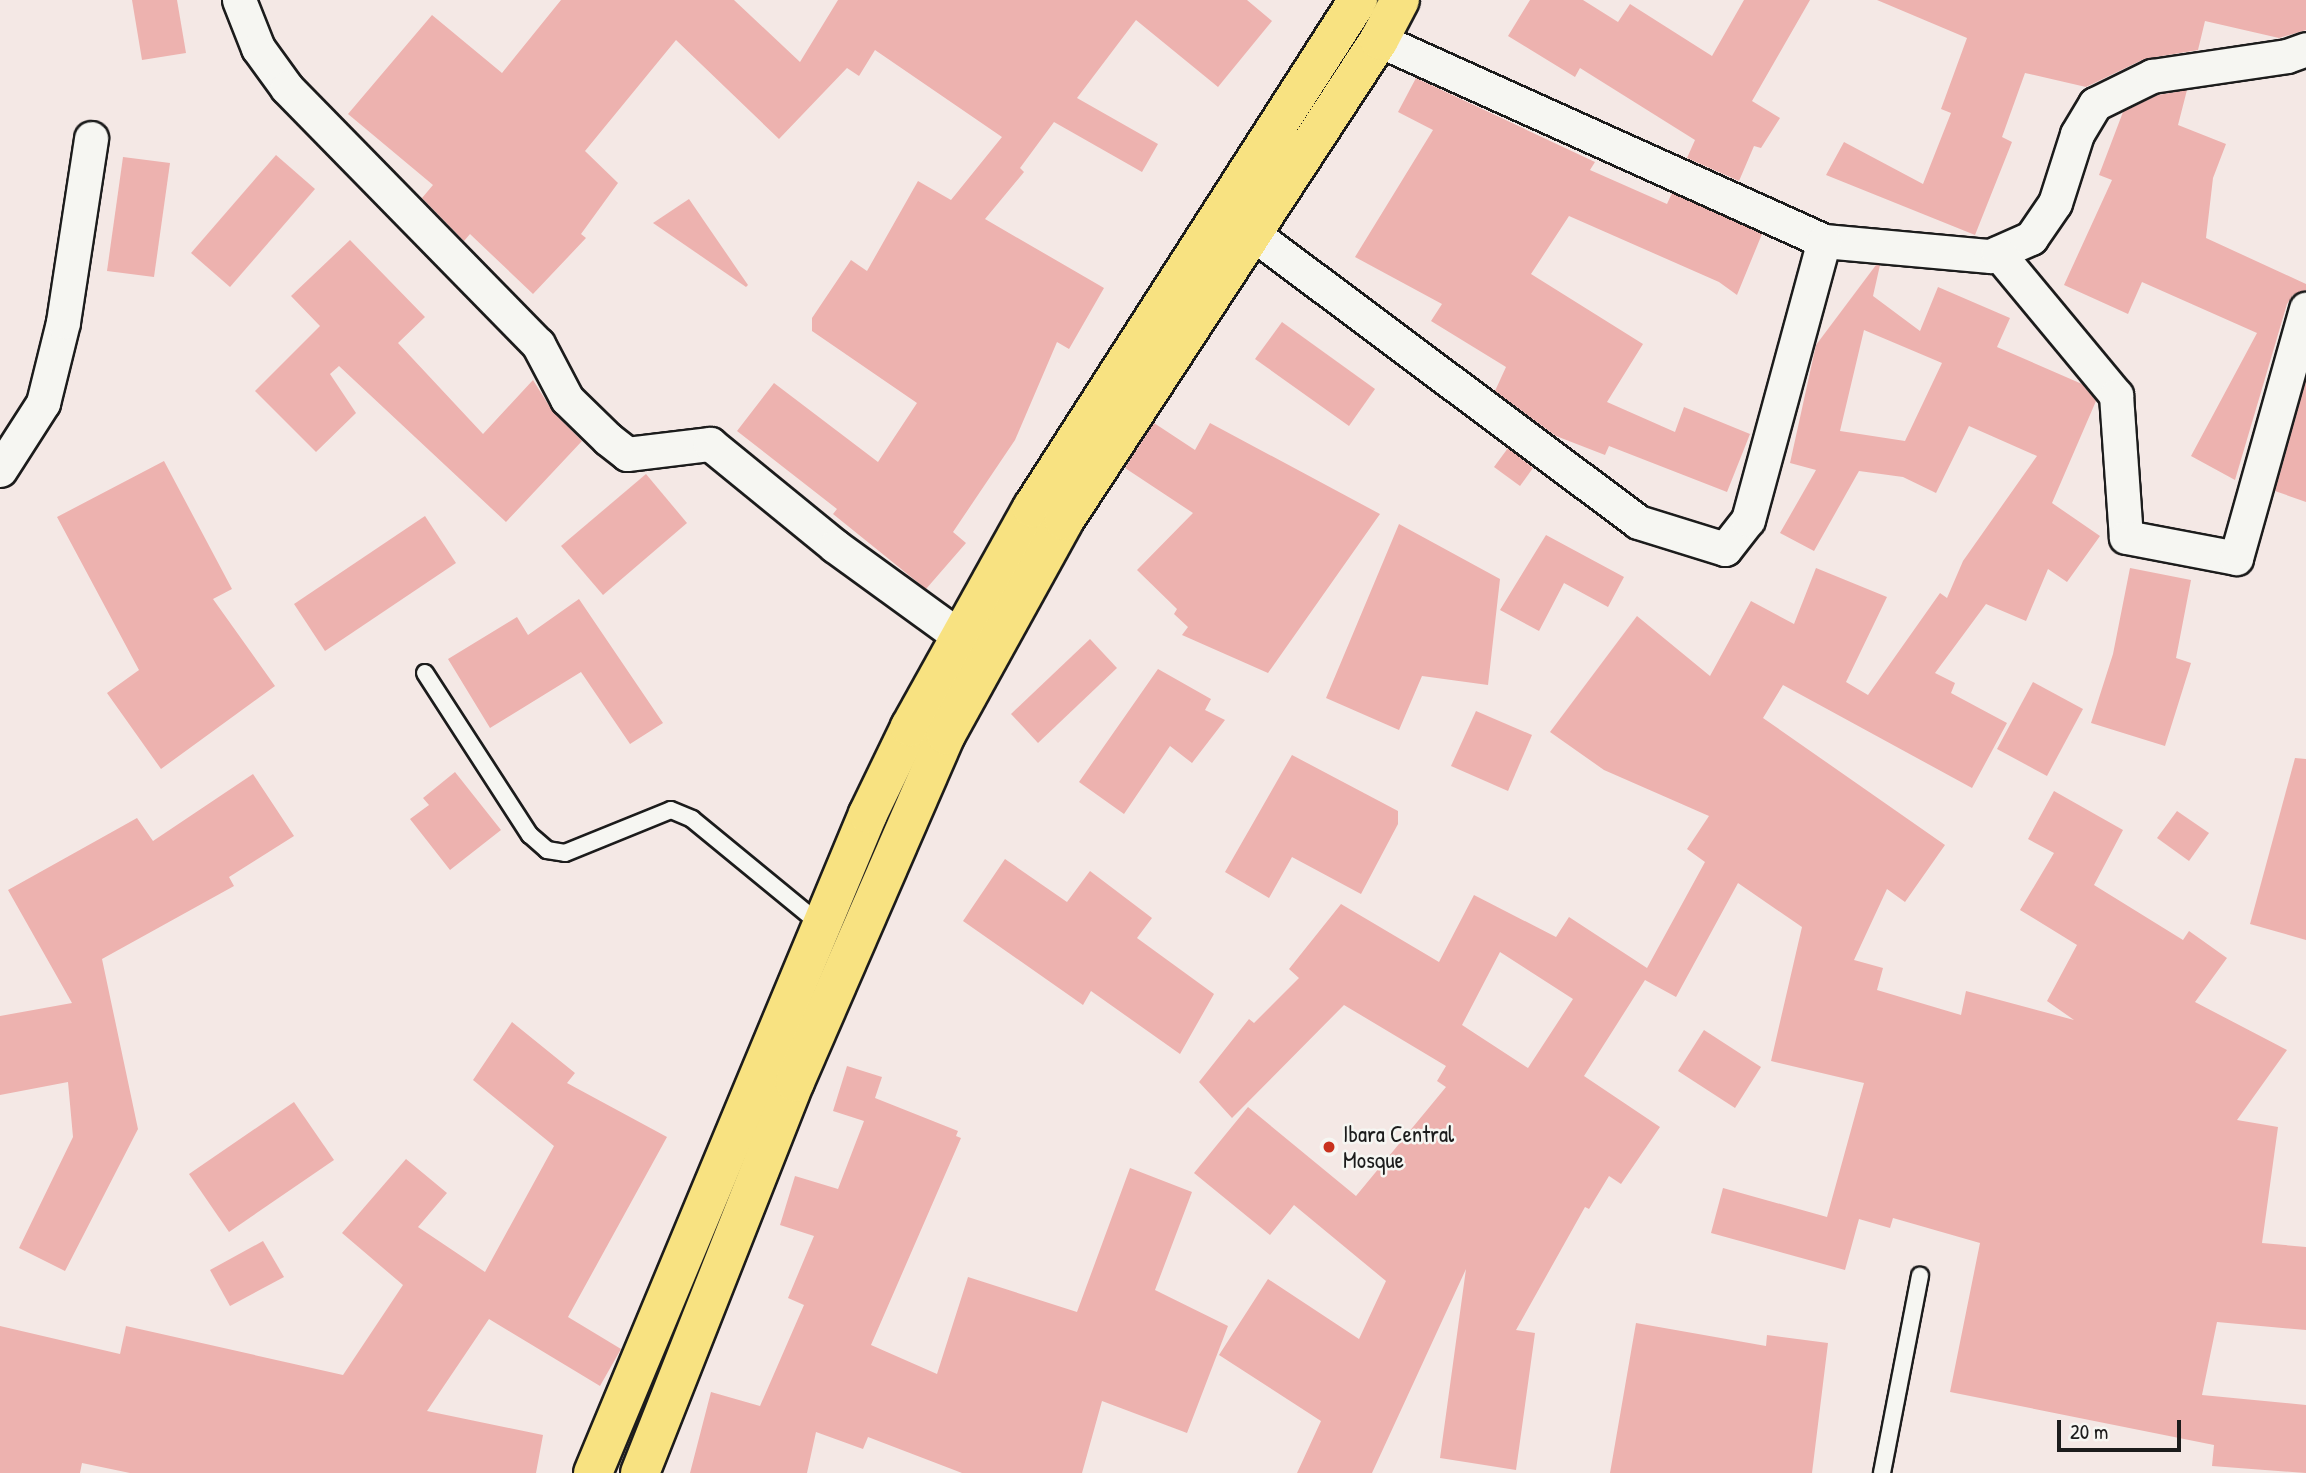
<!DOCTYPE html>
<style>
body{margin:0}
#map{position:relative;width:2306px;height:1473px;overflow:hidden;background:#f4e8e5;font-family:"Patrick Hand",sans-serif}
div>[style]{position:absolute}
[style*='--x']{left:calc(var(--x)*1px);top:calc(var(--y)*1px);width:calc(var(--w)*1px);rotate:calc(var(--a)*1deg)}
.building>*{inset:0;background:#edb2af}
.roads{filter:drop-shadow(2px 0 #1c1c1c) drop-shadow(-2px 0 #1c1c1c) drop-shadow(0 2px #1c1c1c) drop-shadow(0 -2px #1c1c1c)}
.lane>*{height:16px;margin:-8px;padding:0 8px;transform-origin:8px;border-radius:8px;background:#f6f6f2}
.street>*{height:33px;margin:-16.5px;padding:0 16.5px;transform-origin:16.5px;border-radius:16.5px;background:#f6f6f2}
.primary>*{height:38px;margin:-19px;padding:0 19px;transform-origin:19px;border-radius:19px;background:#f8e281}
.dots>*{width:19px;height:19px;translate:-50% -50%;box-sizing:border-box;border:4px solid #f6f6f2;border-radius:50%}
span{translate:-50% -50%;white-space:nowrap;text-align:center;line-height:1.15;-webkit-text-stroke:5px #f6f6f2;paint-order:stroke}
.poi-label{font-size:23px;color:#1c1c1c}
.left{translate:0 -50%;text-align:left}
.scale{position:absolute;left:2057px;top:1420px;width:124px;height:32px;box-sizing:border-box;border:4px solid #1c1c1c;border-top:0;padding-left:9px;font-size:21px;line-height:24px;white-space:nowrap;color:#1c1c1c;-webkit-text-stroke:5px #f6f6f2;paint-order:stroke}
</style>
<div id="map">
<div class="building">
<i style="clip-path:polygon(132px 0,177px 0,186px 53px,142px 60px)"></i>
<i style="clip-path:polygon(561px 0,734px 0,800px 62px,838px 0,1247px 0,1272px 21px,1218px 87px,1136px 20px,1077px 98px,1158px 144px,1142px 172px,1054px 122px,1020px 168px,1024px 172px,985px 219px,1104px 288px,1069px 349px,1057px 342px,1015px 440px,953px 532px,966px 543px,926px 589px,833px 514px,837px 509px,737px 431px,774px 383px,878px 462px,917px 403px,812px 331px,812px 318px,851px 260px,867px 271px,918px 181px,951px 200px,1002px 137px,875px 50px,859px 76px,847px 68px,779px 139px,676px 40px,585px 151px,618px 183px,581px 234px,586px 238px,533px 294px,470px 234px,464px 241px,422px 198px,433px 185px,348px 114px,432px 15px,502px 73px)"></i>
<i style="clip-path:polygon(1530px 0,1583px 0,1618px 22px,1630px 4px,1712px 56px,1744px 0,1810px 0,1752px 101px,1780px 118px,1761px 148px,1754px 146px,1739px 181px,1687px 158px,1695px 140px,1580px 68px,1575px 77px,1508px 36px)"></i>
<i style="clip-path:polygon(1877px 0,2306px 0,2306px 30px,2279px 38px,2205px 21px,2198px 50px,2144px 59px,2086px 87px,2025px 73px,2002px 137px,2012px 142px,1975px 235px,1826px 175px,1844px 142px,1923px 184px,1951px 113px,1941px 109px,1967px 38px)"></i>
<i style="clip-path:polygon(1416px 78px,1595px 162px,1590px 170px,1667px 204px,1672px 193px,1762px 234px,1737px 295px,1719px 282px,1569px 216px,1531px 274px,1643px 344px,1607px 402px,1675px 432px,1684px 407px,1750px 434px,1727px 492px,1609px 446px,1605px 455px,1556px 436px,1495px 391px,1506px 367px,1431px 321px,1442px 304px,1355px 257px,1433px 130px,1398px 112px)"></i>
<i style="clip-path:polygon(2187px 90px,2178px 125px,2226px 144px,2213px 178px,2206px 238px,2306px 284px,2306px 290px,2293px 295px,2287px 304px,2235px 480px,2191px 456px,2257px 333px,2142px 282px,2128px 314px,2064px 285px,2112px 180px,2099px 175px,2123px 112px,2158px 95px)"></i>
<i style="clip-path:polygon(276px 155px,315px 189px,230px 287px,191px 253px)"></i>
<i style="clip-path:polygon(123px 157px,170px 163px,154px 277px,107px 271px)"></i>
<i style="clip-path:polygon(689px 199px,748px 285px,746px 287px,653px 223px)"></i>
<i style="clip-path:polygon(350px 240px,425px 317px,398px 343px,483px 434px,533px 380px,553px 412px,582px 441px,506px 522px,339px 366px,330px 374px,356px 413px,316px 452px,255px 391px,320px 326px,291px 296px)"></i>
<i style="clip-path:polygon(evenodd,1876px 265px,1880px 265px,1873px 296px,1920px 331px,1938px 287px,2010px 318px,1997px 347px,2082px 384px,2096px 401px,2052px 503px,2100px 536px,2067px 582px,2048px 569px,2026px 621px,1986px 604px,1935px 673px,1955px 683px,1951px 693px,2007px 723px,1972px 788px,1783px 685px,1763px 718px,1945px 845px,1905px 902px,1887px 889px,1854px 960px,1883px 968px,1877px 990px,1961px 1015px,1966px 991px,2074px 1020px,2047px 1001px,2077px 945px,2020px 910px,2054px 853px,2028px 839px,2054px 791px,2123px 830px,2094px 885px,2183px 940px,2189px 931px,2227px 958px,2195px 1002px,2287px 1050px,2237px 1120px,2278px 1127px,2262px 1243px,2306px 1247px,2306px 1330px,2217px 1322px,2202px 1395px,2306px 1405px,2306px 1473px,2212px 1466px,2214px 1445px,1950px 1392px,1980px 1243px,1893px 1218px,1890px 1228px,1859px 1219px,1845px 1270px,1711px 1233px,1723px 1188px,1827px 1217px,1864px 1083px,1771px 1061px,1802px 927px,1738px 883px,1676px 997px,1645px 980px,1584px 1076px,1660px 1127px,1621px 1184px,1609px 1176px,1589px 1209px,1585px 1207px,1516px 1330px,1535px 1333px,1516px 1470px,1440px 1458px,1466px 1269px,1372px 1473px,1297px 1473px,1321px 1421px,1219px 1355px,1268px 1279px,1359px 1339px,1386px 1281px,1294px 1205px,1270px 1235px,1194px 1173px,1248px 1107px,1356px 1196px,1446px 1087px,1437px 1081px,1446px 1066px,1344px 1005px,1232px 1118px,1199px 1082px,1249px 1019px,1254px 1023px,1299px 978px,1289px 969px,1341px 904px,1439px 962px,1474px 895px,1556px 937px,1569px 917px,1647px 968px,1705px 862px,1687px 849px,1709px 816px,1604px 770px,1550px 732px,1637px 616px,1710px 676px,1751px 601px,1794px 624px,1816px 568px,1887px 597px,1846px 682px,1868px 695px,1940px 593px,1947px 598px,1963px 561px,2037px 456px,1969px 426px,1936px 493px,1903px 477px,1859px 471px,1814px 551px,1780px 533px,1816px 470px,1790px 463px,1816px 345px,1876px 265px,1864px 330px,1942px 363px,1905px 441px,1840px 431px,1864px 330px,1876px 265px,1500px 952px,1573px 999px,1528px 1068px,1462px 1025px,1500px 952px)"></i>
<i style="clip-path:polygon(1282px 322px,1375px 389px,1349px 426px,1255px 359px)"></i>
<i style="clip-path:polygon(2306px 380px,2306px 502px,2275px 491px)"></i>
<i style="clip-path:polygon(1154px 423px,1195px 450px,1210px 423px,1380px 514px,1268px 673px,1182px 635px,1188px 627px,1174px 614px,1177px 609px,1137px 570px,1193px 513px,1125px 468px)"></i>
<i style="clip-path:polygon(1508px 448px,1533px 468px,1520px 486px,1494px 467px)"></i>
<i style="clip-path:polygon(164px 461px,232px 589px,213px 599px,275px 686px,161px 769px,107px 693px,139px 670px,57px 517px)"></i>
<i style="clip-path:polygon(646px 474px,687px 523px,603px 595px,561px 546px)"></i>
<i style="clip-path:polygon(425px 516px,456px 563px,325px 651px,294px 604px)"></i>
<i style="clip-path:polygon(1399px 524px,1500px 579px,1488px 685px,1422px 676px,1399px 730px,1326px 698px)"></i>
<i style="clip-path:polygon(1546px 535px,1624px 577px,1608px 607px,1564px 583px,1539px 631px,1500px 610px)"></i>
<i style="clip-path:polygon(2130px 568px,2191px 580px,2176px 658px,2191px 663px,2165px 746px,2091px 723px,2113px 654px)"></i>
<i style="clip-path:polygon(579px 599px,663px 723px,630px 744px,581px 672px,490px 728px,448px 659px,517px 617px,528px 635px)"></i>
<i style="clip-path:polygon(1090px 639px,1117px 668px,1038px 743px,1011px 714px)"></i>
<i style="clip-path:polygon(1158px 669px,1211px 699px,1205px 710px,1225px 720px,1192px 763px,1170px 746px,1124px 814px,1079px 782px)"></i>
<i style="clip-path:polygon(2033px 682px,2083px 709px,2047px 776px,1997px 749px)"></i>
<i style="clip-path:polygon(1476px 711px,1532px 735px,1508px 791px,1451px 766px)"></i>
<i style="clip-path:polygon(1292px 755px,1398px 811px,1398px 824px,1361px 894px,1292px 857px,1269px 898px,1225px 872px)"></i>
<i style="clip-path:polygon(2295px 758px,2306px 759px,2306px 940px,2250px 924px)"></i>
<i style="clip-path:polygon(455px 772px,501px 830px,450px 870px,410px 819px,429px 805px,423px 798px)"></i>
<i style="clip-path:polygon(253px 774px,294px 836px,229px 877px,234px 886px,102px 959px,138px 1129px,65px 1271px,19px 1248px,73px 1137px,68px 1082px,0 1095px,0 1016px,72px 1003px,8px 890px,137px 818px,153px 841px)"></i>
<i style="clip-path:polygon(2177px 811px,2209px 833px,2189px 861px,2157px 838px)"></i>
<i style="clip-path:polygon(1005px 859px,1067px 902px,1090px 871px,1152px 918px,1137px 938px,1214px 994px,1180px 1054px,1091px 991px,1083px 1005px,963px 921px)"></i>
<i style="clip-path:polygon(512px 1022px,575px 1073px,567px 1083px,667px 1137px,568px 1317px,621px 1349px,600px 1386px,489px 1319px,427px 1411px,543px 1435px,536px 1473px,130px 1473px,82px 1463px,80px 1473px,0 1473px,0 1326px,120px 1354px,126px 1326px,343px 1375px,403px 1285px,342px 1233px,406px 1159px,447px 1193px,418px 1227px,485px 1272px,554px 1146px,473px 1080px)"></i>
<i style="clip-path:polygon(1704px 1030px,1761px 1067px,1735px 1108px,1678px 1071px)"></i>
<i style="clip-path:polygon(847px 1066px,882px 1077px,875px 1098px,958px 1131px,956px 1136px,961px 1138px,871px 1345px,937px 1374px,968px 1277px,1077px 1312px,1130px 1168px,1192px 1192px,1155px 1290px,1228px 1326px,1187px 1433px,1102px 1401px,1082px 1473px,962px 1473px,868px 1437px,863px 1449px,816px 1432px,807px 1473px,690px 1473px,711px 1392px,760px 1406px,804px 1305px,788px 1298px,814px 1236px,780px 1225px,795px 1176px,838px 1189px,864px 1121px,833px 1111px)"></i>
<i style="clip-path:polygon(294px 1102px,334px 1160px,229px 1232px,189px 1174px)"></i>
<i style="clip-path:polygon(263px 1241px,284px 1277px,230px 1306px,210px 1270px)"></i>
<i style="clip-path:polygon(1636px 1323px,1766px 1346px,1767px 1335px,1828px 1343px,1812px 1473px,1610px 1473px)"></i>
</div>
<div class="roads">
<div class="lane">
<i style="--x:425;--y:673;--w:193;--a:57.1"></i>
<i style="--x:530;--y:835;--w:23;--a:41"></i>
<i style="--x:547;--y:850;--w:18;--a:9"></i>
<i style="--x:565;--y:853;--w:114;--a:-22.1"></i>
<i style="--x:671;--y:810;--w:23;--a:23"></i>
<i style="--x:692;--y:819;--w:167;--a:39.4"></i>
<i style="--x:1882;--y:1473;--w:201;--a:-79.1"></i>
</div>
<div class="street">
<i style="--x:239;--y:0;--w:52;--a:68.4"></i>
<i style="--x:258;--y:48;--w:49;--a:54.1"></i>
<i style="--x:287;--y:88;--w:359;--a:45.6"></i>
<i style="--x:538;--y:344;--w:62;--a:62.2"></i>
<i style="--x:567;--y:399;--w:57;--a:44.3"></i>
<i style="--x:608;--y:439;--w:24;--a:38"></i>
<i style="--x:627;--y:454;--w:84;--a:-6.9"></i>
<i style="--x:710;--y:444;--w:161;--a:39.2"></i>
<i style="--x:835;--y:546;--w:153;--a:36"></i>
<i style="--x:1379;--y:40;--w:488;--a:24.3"></i>
<i style="--x:1824;--y:241;--w:167;--a:5.2"></i>
<i style="--x:1990;--y:256;--w:45;--a:-23.7"></i>
<i style="--x:2031;--y:238;--w:42;--a:-55.6"></i>
<i style="--x:2055;--y:203;--w:72;--a:-72.3"></i>
<i style="--x:2077;--y:134;--w:35;--a:-59"></i>
<i style="--x:2095;--y:104;--w:64;--a:-26.2"></i>
<i style="--x:2152;--y:76;--w:136;--a:-8.4"></i>
<i style="--x:2287;--y:56;--w:20;--a:-20"></i>
<i style="--x:1252;--y:233;--w:482;--a:36.8"></i>
<i style="--x:1638;--y:522;--w:91;--a:17.2"></i>
<i style="--x:1725;--y:549;--w:37;--a:-52"></i>
<i style="--x:1748;--y:520;--w:289;--a:-74.8"></i>
<i style="--x:1998;--y:253;--w:185;--a:50.3"></i>
<i style="--x:2116;--y:395;--w:142;--a:86"></i>
<i style="--x:2126;--y:537;--w:112;--a:10.8"></i>
<i style="--x:2236;--y:558;--w:259;--a:-74.3"></i>
<i style="--x:0;--y:470;--w:80;--a:-57.3"></i>
<i style="--x:43;--y:403;--w:83;--a:-76.1"></i>
<i style="--x:63;--y:322;--w:186;--a:-81.3"></i>
</div>
<div class="primary">
<i style="--x:593;--y:1473;--w:714;--a:-67.35"></i>
<i style="--x:868;--y:814;--w:97;--a:-64.2"></i>
<i style="--x:910;--y:727;--w:251;--a:-60.9"></i>
<i style="--x:1032;--y:508;--w:604;--a:-57.31"></i>
<i style="--x:640;--y:1473;--w:421;--a:-68.4"></i>
<i style="--x:795;--y:1082;--w:378;--a:-66.5"></i>
<i style="--x:946;--y:735;--w:244;--a:-61.1"></i>
<i style="--x:1064;--y:521;--w:575;--a:-56.78"></i>
<i style="--x:1379;--y:40;--w:45;--a:-62.3"></i>
</div>
</div>
<div class="dots">
<i style="left:1329px;top:1147px;background:#c8321e"></i>
</div>
<div class="poi-label">
<span class="left" style="left:1343px;top:1147px">Ibara Central<br>Mosque</span>
</div>
<div class="scale">20 m</div>
</div>
